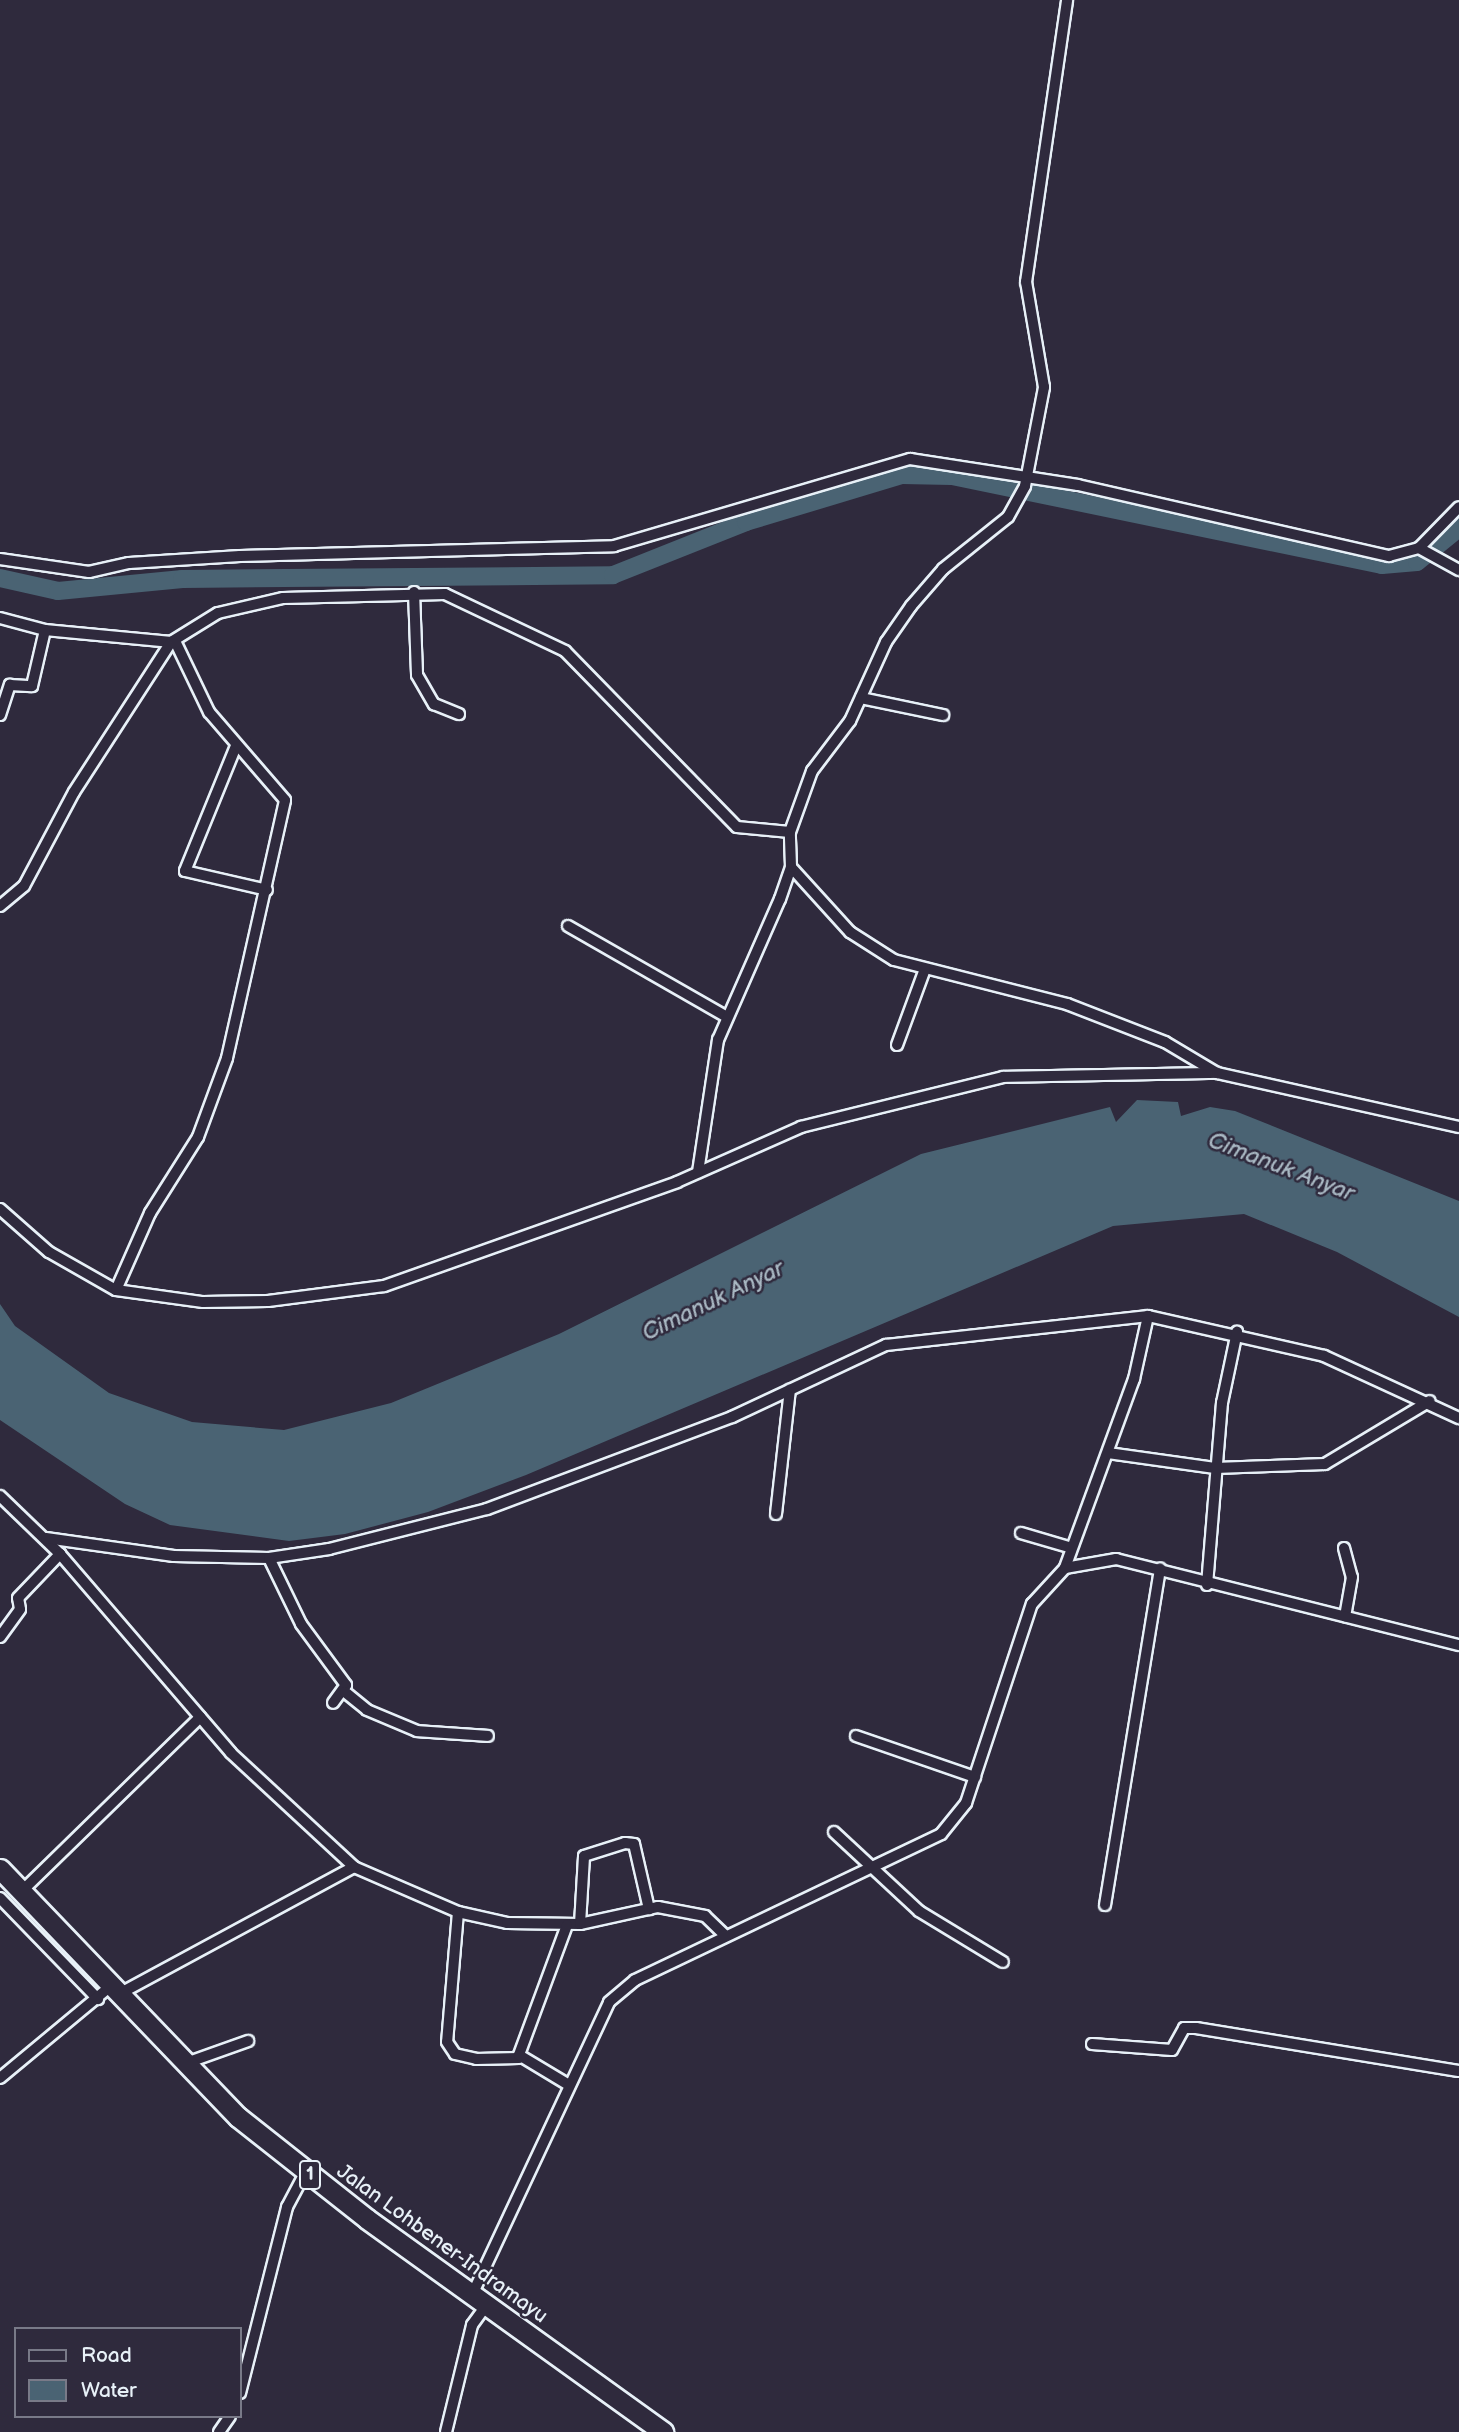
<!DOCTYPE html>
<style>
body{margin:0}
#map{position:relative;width:1459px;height:2432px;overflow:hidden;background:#2f2a3d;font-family:"Balsamiq Sans",sans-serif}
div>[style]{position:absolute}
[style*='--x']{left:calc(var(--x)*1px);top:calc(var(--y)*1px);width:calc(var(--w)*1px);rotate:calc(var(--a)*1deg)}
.water>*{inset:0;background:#4a6373}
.river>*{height:18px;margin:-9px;padding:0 9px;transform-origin:9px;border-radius:9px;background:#4a6373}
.roads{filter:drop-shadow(2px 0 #e8f1f8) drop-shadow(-2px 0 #e8f1f8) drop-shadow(0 2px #e8f1f8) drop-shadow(0 -2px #e8f1f8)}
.street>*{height:10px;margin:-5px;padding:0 5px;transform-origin:5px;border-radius:5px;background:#2f2a3d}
.highway>*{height:19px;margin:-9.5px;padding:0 9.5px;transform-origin:9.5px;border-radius:9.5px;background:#2f2a3d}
span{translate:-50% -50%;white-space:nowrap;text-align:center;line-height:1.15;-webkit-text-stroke:5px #2f2a3d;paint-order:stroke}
.shield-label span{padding:2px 5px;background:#2f2a3d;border:2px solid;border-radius:5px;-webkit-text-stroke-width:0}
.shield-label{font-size:19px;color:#e8f1f8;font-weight:700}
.street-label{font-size:21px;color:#e8f1f8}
.water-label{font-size:23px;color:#a9b8c3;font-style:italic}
.legend{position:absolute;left:14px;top:2327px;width:228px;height:91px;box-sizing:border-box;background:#2f2a3d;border:2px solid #797a88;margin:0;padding:9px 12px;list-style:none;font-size:21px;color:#e8f1f8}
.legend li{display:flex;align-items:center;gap:14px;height:35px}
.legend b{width:35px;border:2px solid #797a88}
</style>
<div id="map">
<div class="water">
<i style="clip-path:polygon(1137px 1100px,1178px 1102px,1181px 1116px,1210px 1107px,1235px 1111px,1459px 1201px,1459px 1317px,1337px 1252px,1244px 1214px,1113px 1226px,526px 1475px,428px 1512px,345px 1534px,289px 1541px,170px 1525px,125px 1504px,0 1420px,0 1304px,15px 1326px,109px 1393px,192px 1422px,284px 1430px,391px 1403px,559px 1334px,921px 1154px,1110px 1107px,1116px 1122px)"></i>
</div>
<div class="river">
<i style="--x:0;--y:578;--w:59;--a:12.6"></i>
<i style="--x:58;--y:591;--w:125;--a:-5.5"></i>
<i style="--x:182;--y:579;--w:431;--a:-0.5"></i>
<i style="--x:613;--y:575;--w:143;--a:-21.7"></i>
<i style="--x:746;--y:522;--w:163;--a:-16.8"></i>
<i style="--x:902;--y:475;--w:50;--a:1.1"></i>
<i style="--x:952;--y:476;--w:439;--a:11.7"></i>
<i style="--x:1382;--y:565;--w:35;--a:-5"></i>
<i style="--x:1417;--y:562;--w:54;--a:-39"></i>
</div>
<div class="roads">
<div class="street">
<i style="--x:1419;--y:548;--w:46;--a:28.8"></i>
<i style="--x:0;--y:559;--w:90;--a:8.3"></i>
<i style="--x:89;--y:572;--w:41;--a:-12.7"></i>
<i style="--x:129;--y:563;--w:111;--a:-3.6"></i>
<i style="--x:240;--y:556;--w:374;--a:-1.5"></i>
<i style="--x:614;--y:546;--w:309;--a:-16.4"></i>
<i style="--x:910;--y:459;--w:170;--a:8.8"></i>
<i style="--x:1078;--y:485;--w:319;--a:12.9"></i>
<i style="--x:1389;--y:556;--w:31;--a:-15"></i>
<i style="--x:1419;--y:548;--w:57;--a:-45.7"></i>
<i style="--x:414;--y:592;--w:83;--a:87.9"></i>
<i style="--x:417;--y:675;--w:34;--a:60"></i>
<i style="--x:434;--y:704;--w:27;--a:22"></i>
<i style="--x:0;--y:618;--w:47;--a:14.9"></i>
<i style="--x:45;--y:630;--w:127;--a:5.4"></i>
<i style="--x:171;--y:642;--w:55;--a:-31.7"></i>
<i style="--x:218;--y:613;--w:67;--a:-13"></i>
<i style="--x:283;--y:598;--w:162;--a:-1.4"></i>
<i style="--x:445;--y:594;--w:133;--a:25.4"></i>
<i style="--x:565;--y:651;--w:246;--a:45.7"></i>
<i style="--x:737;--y:827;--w:53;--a:5.4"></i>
<i style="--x:861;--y:698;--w:84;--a:11.7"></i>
<i style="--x:0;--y:715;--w:32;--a:-72"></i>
<i style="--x:10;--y:685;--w:22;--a:3"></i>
<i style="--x:32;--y:686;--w:57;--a:-76.9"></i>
<i style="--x:236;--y:746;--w:135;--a:112.2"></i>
<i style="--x:185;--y:871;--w:84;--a:13"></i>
<i style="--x:791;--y:867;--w:88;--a:47.8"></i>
<i style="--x:850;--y:932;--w:52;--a:32.5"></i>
<i style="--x:894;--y:960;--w:179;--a:14.3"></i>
<i style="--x:1067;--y:1004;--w:105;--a:21.2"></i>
<i style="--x:1165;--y:1042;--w:61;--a:30.8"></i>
<i style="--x:0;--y:906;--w:31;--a:-40"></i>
<i style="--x:24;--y:886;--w:106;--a:-62"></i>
<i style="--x:74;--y:792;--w:179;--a:-57.1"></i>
<i style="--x:568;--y:926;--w:183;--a:29.8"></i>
<i style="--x:897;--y:1045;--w:81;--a:-69.8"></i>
<i style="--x:698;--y:1172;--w:134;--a:-81.4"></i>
<i style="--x:718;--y:1040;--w:154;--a:-66.3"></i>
<i style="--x:780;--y:899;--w:34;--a:-71"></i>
<i style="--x:791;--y:867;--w:35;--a:-92"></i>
<i style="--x:790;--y:832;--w:65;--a:-70.2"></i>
<i style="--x:812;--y:771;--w:63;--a:-52.8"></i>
<i style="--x:850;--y:721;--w:87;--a:-65.5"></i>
<i style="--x:886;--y:642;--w:44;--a:-55.2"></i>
<i style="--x:911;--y:606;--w:49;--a:-49.1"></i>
<i style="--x:943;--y:569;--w:83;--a:-38.7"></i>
<i style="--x:1008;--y:517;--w:35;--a:-61"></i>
<i style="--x:1025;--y:486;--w:101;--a:-79.1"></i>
<i style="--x:1044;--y:387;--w:107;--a:-99.7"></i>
<i style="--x:1026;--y:282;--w:285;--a:-81.7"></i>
<i style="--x:0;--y:1209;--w:65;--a:41.3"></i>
<i style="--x:49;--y:1252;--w:77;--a:29.6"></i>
<i style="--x:116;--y:1290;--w:88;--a:7.9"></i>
<i style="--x:203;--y:1302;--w:65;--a:-0.9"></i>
<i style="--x:268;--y:1301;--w:117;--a:-7.4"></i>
<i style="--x:384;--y:1286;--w:311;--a:-19.5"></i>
<i style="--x:677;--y:1182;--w:136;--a:-23.9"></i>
<i style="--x:801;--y:1127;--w:208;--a:-13.9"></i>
<i style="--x:1003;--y:1077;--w:214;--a:-1.1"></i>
<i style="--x:1217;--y:1073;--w:248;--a:12.6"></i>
<i style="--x:116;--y:1290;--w:84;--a:-66.2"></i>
<i style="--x:150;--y:1213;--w:90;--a:-57.7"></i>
<i style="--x:198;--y:1137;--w:84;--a:-69.8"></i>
<i style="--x:227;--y:1058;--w:264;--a:-77.3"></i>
<i style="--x:285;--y:800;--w:116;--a:-130.8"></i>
<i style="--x:209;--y:712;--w:79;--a:-115.6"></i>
<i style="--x:1148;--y:1316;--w:180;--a:12.8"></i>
<i style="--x:1324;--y:1356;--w:149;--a:24.7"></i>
<i style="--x:1108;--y:1453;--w:108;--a:8"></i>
<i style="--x:1215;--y:1468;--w:110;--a:-2.1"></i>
<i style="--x:1325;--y:1464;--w:122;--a:-31"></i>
<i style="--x:0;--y:1496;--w:83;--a:44"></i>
<i style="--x:60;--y:1554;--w:262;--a:49.3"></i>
<i style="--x:231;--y:1753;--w:168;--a:42.8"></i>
<i style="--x:354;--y:1867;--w:113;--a:23.4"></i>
<i style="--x:458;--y:1912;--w:50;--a:12.7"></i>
<i style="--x:507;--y:1923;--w:73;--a:0.8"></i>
<i style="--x:580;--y:1924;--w:80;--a:-12.3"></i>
<i style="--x:658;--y:1907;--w:48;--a:10.8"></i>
<i style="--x:705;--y:1916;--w:29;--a:44"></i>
<i style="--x:776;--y:1514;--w:125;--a:-83.6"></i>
<i style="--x:1021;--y:1533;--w:50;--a:16.3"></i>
<i style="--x:46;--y:1538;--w:129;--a:8"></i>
<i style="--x:174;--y:1556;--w:95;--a:1.2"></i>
<i style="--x:269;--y:1558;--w:61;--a:-8.5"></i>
<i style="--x:329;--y:1549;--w:163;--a:-14.2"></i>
<i style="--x:487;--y:1509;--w:262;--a:-20.6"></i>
<i style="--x:732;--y:1417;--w:170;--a:-25.1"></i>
<i style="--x:886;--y:1345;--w:264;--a:-6.3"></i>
<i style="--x:1148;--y:1316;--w:65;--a:102.5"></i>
<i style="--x:1134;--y:1379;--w:201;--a:110.1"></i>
<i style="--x:1344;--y:1548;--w:30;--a:75"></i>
<i style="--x:1352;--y:1577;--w:40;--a:100"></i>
<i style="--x:269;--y:1558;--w:73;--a:64.1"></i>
<i style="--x:301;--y:1624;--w:76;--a:53.6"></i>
<i style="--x:346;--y:1685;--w:22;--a:126"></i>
<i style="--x:1207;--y:1585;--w:183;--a:-85.3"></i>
<i style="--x:1222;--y:1403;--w:73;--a:-78.1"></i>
<i style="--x:0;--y:1637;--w:34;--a:-54"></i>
<i style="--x:20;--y:1609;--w:11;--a:-100"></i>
<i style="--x:18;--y:1598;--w:61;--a:-46.3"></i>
<i style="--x:345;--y:1692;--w:28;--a:39"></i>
<i style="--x:367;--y:1710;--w:54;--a:22.8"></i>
<i style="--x:417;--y:1731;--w:71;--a:4"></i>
<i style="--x:856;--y:1736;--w:126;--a:19"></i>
<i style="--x:834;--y:1832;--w:116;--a:42.9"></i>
<i style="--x:919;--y:1911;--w:98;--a:31.3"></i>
<i style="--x:22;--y:1891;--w:249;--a:-44.3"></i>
<i style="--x:0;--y:1898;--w:141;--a:45.9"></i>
<i style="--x:1105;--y:1905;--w:341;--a:-80.7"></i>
<i style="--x:458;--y:1912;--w:130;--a:94.8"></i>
<i style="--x:447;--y:2042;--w:14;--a:56"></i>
<i style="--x:455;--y:2054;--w:22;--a:13"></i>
<i style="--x:476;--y:2059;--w:43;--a:-1.3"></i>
<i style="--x:580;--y:1924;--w:68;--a:-86.6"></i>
<i style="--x:584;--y:1856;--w:43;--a:-17.6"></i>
<i style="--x:625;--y:1843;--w:9;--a:6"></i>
<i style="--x:634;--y:1844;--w:67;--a:77"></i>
<i style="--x:567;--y:1925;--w:139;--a:110.3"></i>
<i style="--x:519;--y:2055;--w:58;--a:31"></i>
<i style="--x:119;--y:1994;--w:267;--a:-28.4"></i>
<i style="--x:1092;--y:2044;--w:80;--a:4.3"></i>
<i style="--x:1172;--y:2050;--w:25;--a:-61"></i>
<i style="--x:1184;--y:2028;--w:12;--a:0"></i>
<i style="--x:1196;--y:2028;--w:266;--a:9.3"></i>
<i style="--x:186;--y:2063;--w:66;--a:-19.5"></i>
<i style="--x:0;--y:2078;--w:144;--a:-39.7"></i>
<i style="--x:472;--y:2295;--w:323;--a:-64.9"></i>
<i style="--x:609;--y:2002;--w:34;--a:-40"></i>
<i style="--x:635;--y:1980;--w:339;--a:-25.5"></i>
<i style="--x:941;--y:1834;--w:40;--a:-51"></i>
<i style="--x:966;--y:1803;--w:210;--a:-71.7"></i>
<i style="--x:1032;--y:1604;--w:49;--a:-47.5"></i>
<i style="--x:1065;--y:1568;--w:52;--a:-10"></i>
<i style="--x:1116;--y:1559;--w:354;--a:14.1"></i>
<i style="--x:240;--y:2393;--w:192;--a:-75.8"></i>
<i style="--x:287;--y:2207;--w:40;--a:-62"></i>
<i style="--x:219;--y:2432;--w:19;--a:-55"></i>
<i style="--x:446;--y:2432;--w:110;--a:-76.3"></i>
<i style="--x:472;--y:2325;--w:24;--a:-54"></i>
</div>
<div class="highway">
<i style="--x:0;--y:1869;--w:344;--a:46.2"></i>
<i style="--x:238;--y:2117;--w:164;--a:38.3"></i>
<i style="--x:367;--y:2219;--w:365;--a:35.7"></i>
</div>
</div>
<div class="shield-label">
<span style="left:310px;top:2175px">1</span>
</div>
<div class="street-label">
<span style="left:442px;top:2244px;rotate:36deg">Jalan Lohbener-Indramayu</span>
</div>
<div class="water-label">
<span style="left:1281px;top:1167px;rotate:21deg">Cimanuk Anyar</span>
<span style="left:713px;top:1301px;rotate:-26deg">Cimanuk Anyar</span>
</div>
<ul class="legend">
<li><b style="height:9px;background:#2f2a3d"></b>Road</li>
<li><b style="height:19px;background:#4a6373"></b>Water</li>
</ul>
</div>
